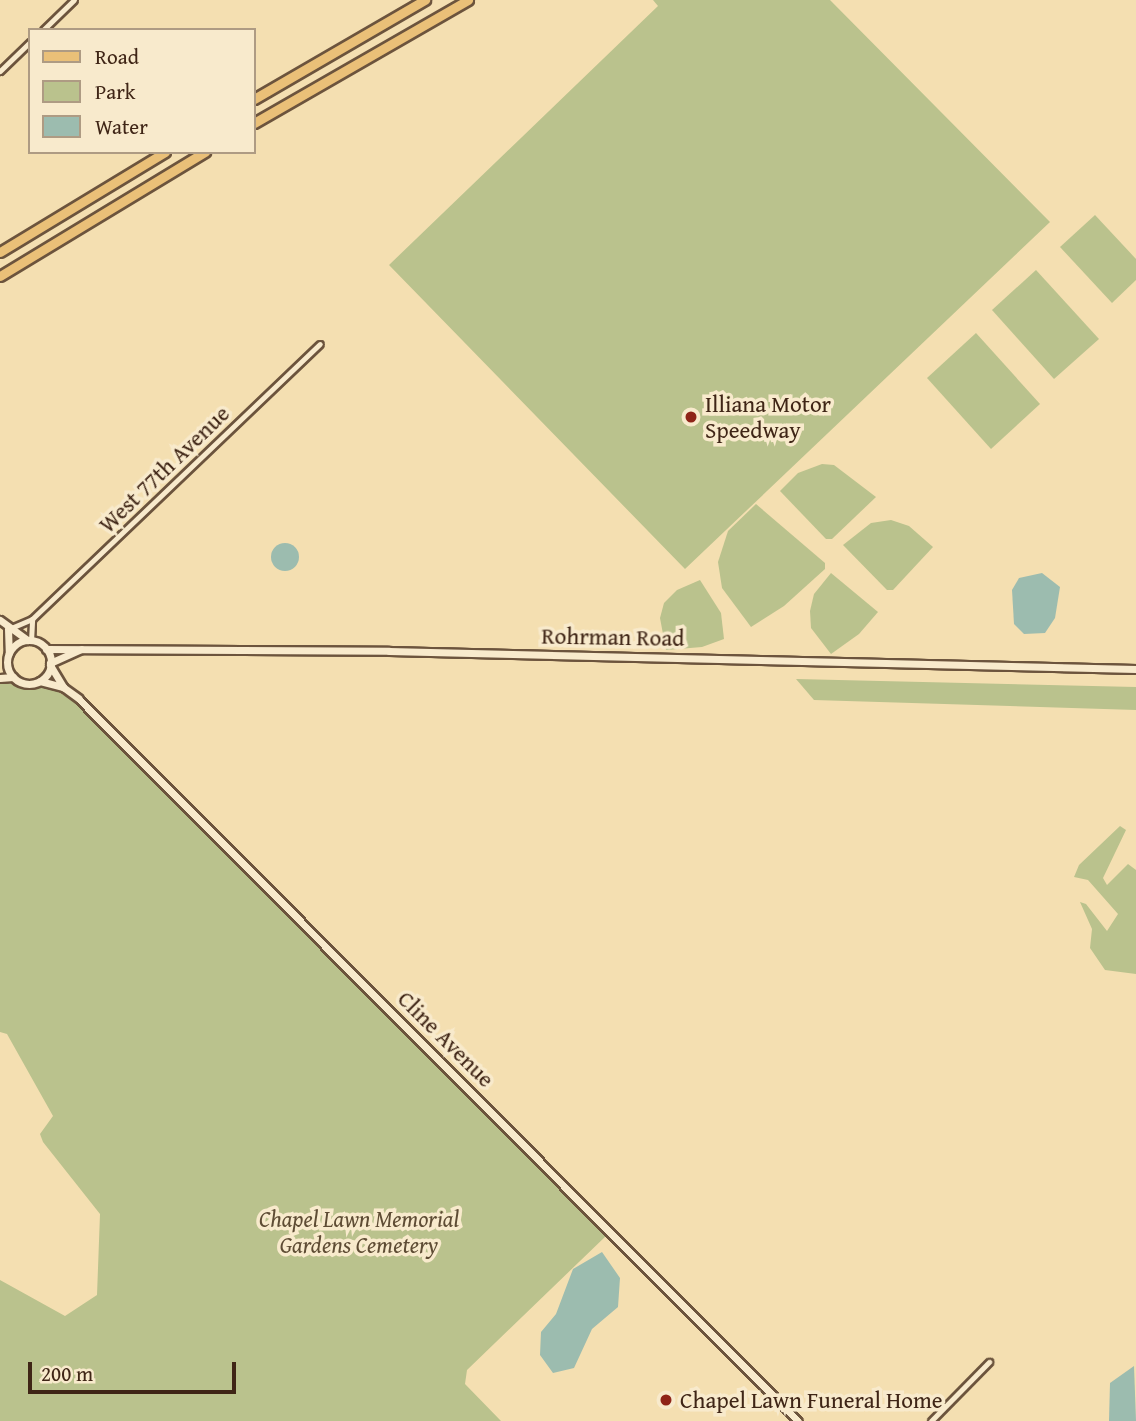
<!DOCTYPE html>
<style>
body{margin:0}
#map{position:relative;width:1136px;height:1421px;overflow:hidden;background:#f4dfb1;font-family:"Gentium Book Plus",serif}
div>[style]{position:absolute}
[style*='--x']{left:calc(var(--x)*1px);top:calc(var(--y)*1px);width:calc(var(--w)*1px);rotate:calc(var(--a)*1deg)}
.green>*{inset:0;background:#bac28d}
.water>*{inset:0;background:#9cbcaf}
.round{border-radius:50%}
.roads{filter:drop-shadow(2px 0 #6c543d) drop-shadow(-2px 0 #6c543d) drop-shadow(0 2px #6c543d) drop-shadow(0 -2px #6c543d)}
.minor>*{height:5px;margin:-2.5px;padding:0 2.5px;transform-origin:2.5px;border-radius:2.5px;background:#f8eacc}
.tertiary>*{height:7px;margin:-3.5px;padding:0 3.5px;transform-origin:3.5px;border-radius:3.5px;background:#f8eacc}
.tertiary>.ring{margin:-3.5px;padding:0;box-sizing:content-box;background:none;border:7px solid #f8eacc;border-radius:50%}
.primary>*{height:9px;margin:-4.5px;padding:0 4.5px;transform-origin:4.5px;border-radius:4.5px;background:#eac078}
.dots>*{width:19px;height:19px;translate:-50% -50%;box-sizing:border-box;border:4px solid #f8eacc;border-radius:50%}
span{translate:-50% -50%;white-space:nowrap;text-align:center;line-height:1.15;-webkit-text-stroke:7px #f8eacc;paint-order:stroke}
.poi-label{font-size:23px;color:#3f2516}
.left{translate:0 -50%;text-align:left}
.street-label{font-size:23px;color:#3f2516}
.park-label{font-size:23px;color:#5e4c34;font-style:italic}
.legend{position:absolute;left:28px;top:28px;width:228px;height:126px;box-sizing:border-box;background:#f8eacc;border:2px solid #ae9b83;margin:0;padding:9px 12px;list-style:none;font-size:21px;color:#3f2516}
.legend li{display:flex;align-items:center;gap:14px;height:35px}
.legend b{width:35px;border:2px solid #ae9b83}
.scale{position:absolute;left:28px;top:1362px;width:208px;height:32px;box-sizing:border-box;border:4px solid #3f2516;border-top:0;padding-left:9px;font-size:21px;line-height:24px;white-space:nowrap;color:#3f2516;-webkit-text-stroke:5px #f8eacc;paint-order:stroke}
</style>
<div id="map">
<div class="green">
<i style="clip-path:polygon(653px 0,830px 0,1050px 222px,685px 569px,389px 265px,658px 6px)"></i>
<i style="clip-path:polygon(1095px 215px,1136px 259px,1136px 280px,1112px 303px,1060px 247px)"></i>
<i style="clip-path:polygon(1036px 270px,1099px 339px,1054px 379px,992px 310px)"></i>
<i style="clip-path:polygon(976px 333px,1040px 404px,991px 449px,927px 378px)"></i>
<i style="clip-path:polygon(822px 464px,834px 465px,876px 497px,832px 539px,826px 539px,780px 491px,798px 473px)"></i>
<i style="clip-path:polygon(756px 504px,825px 563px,825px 569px,784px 606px,751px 627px,722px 588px,718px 562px,728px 531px)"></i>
<i style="clip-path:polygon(891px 520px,909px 526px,933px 547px,893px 590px,887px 590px,843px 545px,871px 523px)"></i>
<i style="clip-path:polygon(831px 573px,878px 612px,859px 634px,831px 654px,811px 628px,810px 611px,814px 594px)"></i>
<i style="clip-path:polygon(700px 580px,721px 613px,724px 639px,702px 647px,666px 650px,660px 618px,664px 603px,677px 590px)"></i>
<i style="clip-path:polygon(796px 679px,1136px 687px,1136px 710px,814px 700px)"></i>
<i style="clip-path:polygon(0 682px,53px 689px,81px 705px,607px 1235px,467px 1370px,465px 1384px,501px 1421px,0 1421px,0 1280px,65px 1316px,97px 1295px,100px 1214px,43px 1142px,40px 1134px,53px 1116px,7px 1034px,0 1032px)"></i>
<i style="clip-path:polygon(1120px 826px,1126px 830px,1103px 878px,1107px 885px,1128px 864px,1136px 870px,1136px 974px,1105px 970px,1090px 948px,1092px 929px,1080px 902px,1086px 904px,1107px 931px,1118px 914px,1088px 880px,1074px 877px,1079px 865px)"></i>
</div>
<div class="water">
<i class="round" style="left:271px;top:543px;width:28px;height:28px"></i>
<i style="clip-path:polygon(1042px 573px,1060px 587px,1055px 618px,1045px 633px,1024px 634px,1014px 624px,1012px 590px,1019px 578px)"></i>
<i style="clip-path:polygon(602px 1252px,620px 1278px,618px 1307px,592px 1329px,574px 1368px,553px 1373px,540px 1355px,541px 1332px,556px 1314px,573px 1269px)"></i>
<i style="clip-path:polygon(1134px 1366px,1136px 1421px,1109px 1421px,1110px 1383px)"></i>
</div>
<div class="roads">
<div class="minor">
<i style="--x:43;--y:30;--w:43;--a:-44.1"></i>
<i style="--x:0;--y:71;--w:42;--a:-44"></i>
<i style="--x:11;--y:628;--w:23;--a:-23"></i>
<i style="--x:32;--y:619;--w:398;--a:-43.7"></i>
<i style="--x:31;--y:641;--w:22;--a:-87"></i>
<i style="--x:931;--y:1421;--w:83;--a:-45.5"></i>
</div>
<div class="tertiary">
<i style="--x:0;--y:620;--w:34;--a:36"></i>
<i style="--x:8;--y:629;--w:24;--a:88"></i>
<i class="ring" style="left:7px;top:640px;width:37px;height:37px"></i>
<i style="--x:46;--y:649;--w:343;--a:0.3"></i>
<i style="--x:389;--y:651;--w:747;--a:1.38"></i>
<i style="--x:50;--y:663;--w:34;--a:-24"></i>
<i style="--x:50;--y:665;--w:26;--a:59"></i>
<i style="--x:0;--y:678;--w:13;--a:-4"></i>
<i style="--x:40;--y:681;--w:24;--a:15"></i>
<i style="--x:63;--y:687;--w:19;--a:36"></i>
<i style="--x:78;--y:698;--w:1020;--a:45.12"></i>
</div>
<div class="primary">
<i style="--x:254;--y:99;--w:198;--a:-30.1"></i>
<i style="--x:254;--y:123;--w:247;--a:-29.9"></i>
<i style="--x:0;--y:252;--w:193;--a:-31.2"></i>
<i style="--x:0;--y:276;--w:240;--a:-31.2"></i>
</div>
</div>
<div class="dots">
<i style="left:691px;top:417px;background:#8f2418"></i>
<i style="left:666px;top:1400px;background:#8f2418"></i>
</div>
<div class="poi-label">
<span class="left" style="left:705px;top:417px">Illiana Motor<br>Speedway</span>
<span class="left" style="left:680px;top:1400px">Chapel Lawn Funeral Home</span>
</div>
<div class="street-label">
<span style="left:164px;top:469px;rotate:-44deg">West 77th Avenue</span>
<span style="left:613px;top:637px;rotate:1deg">Rohrman Road</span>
<span style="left:446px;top:1039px;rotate:45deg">Cline Avenue</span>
</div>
<div class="park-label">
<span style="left:359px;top:1232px">Chapel Lawn Memorial<br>Gardens Cemetery</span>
</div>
<ul class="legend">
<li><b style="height:9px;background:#eac078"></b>Road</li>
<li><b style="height:19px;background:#bac28d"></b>Park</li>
<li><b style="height:19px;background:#9cbcaf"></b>Water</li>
</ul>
<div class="scale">200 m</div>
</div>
